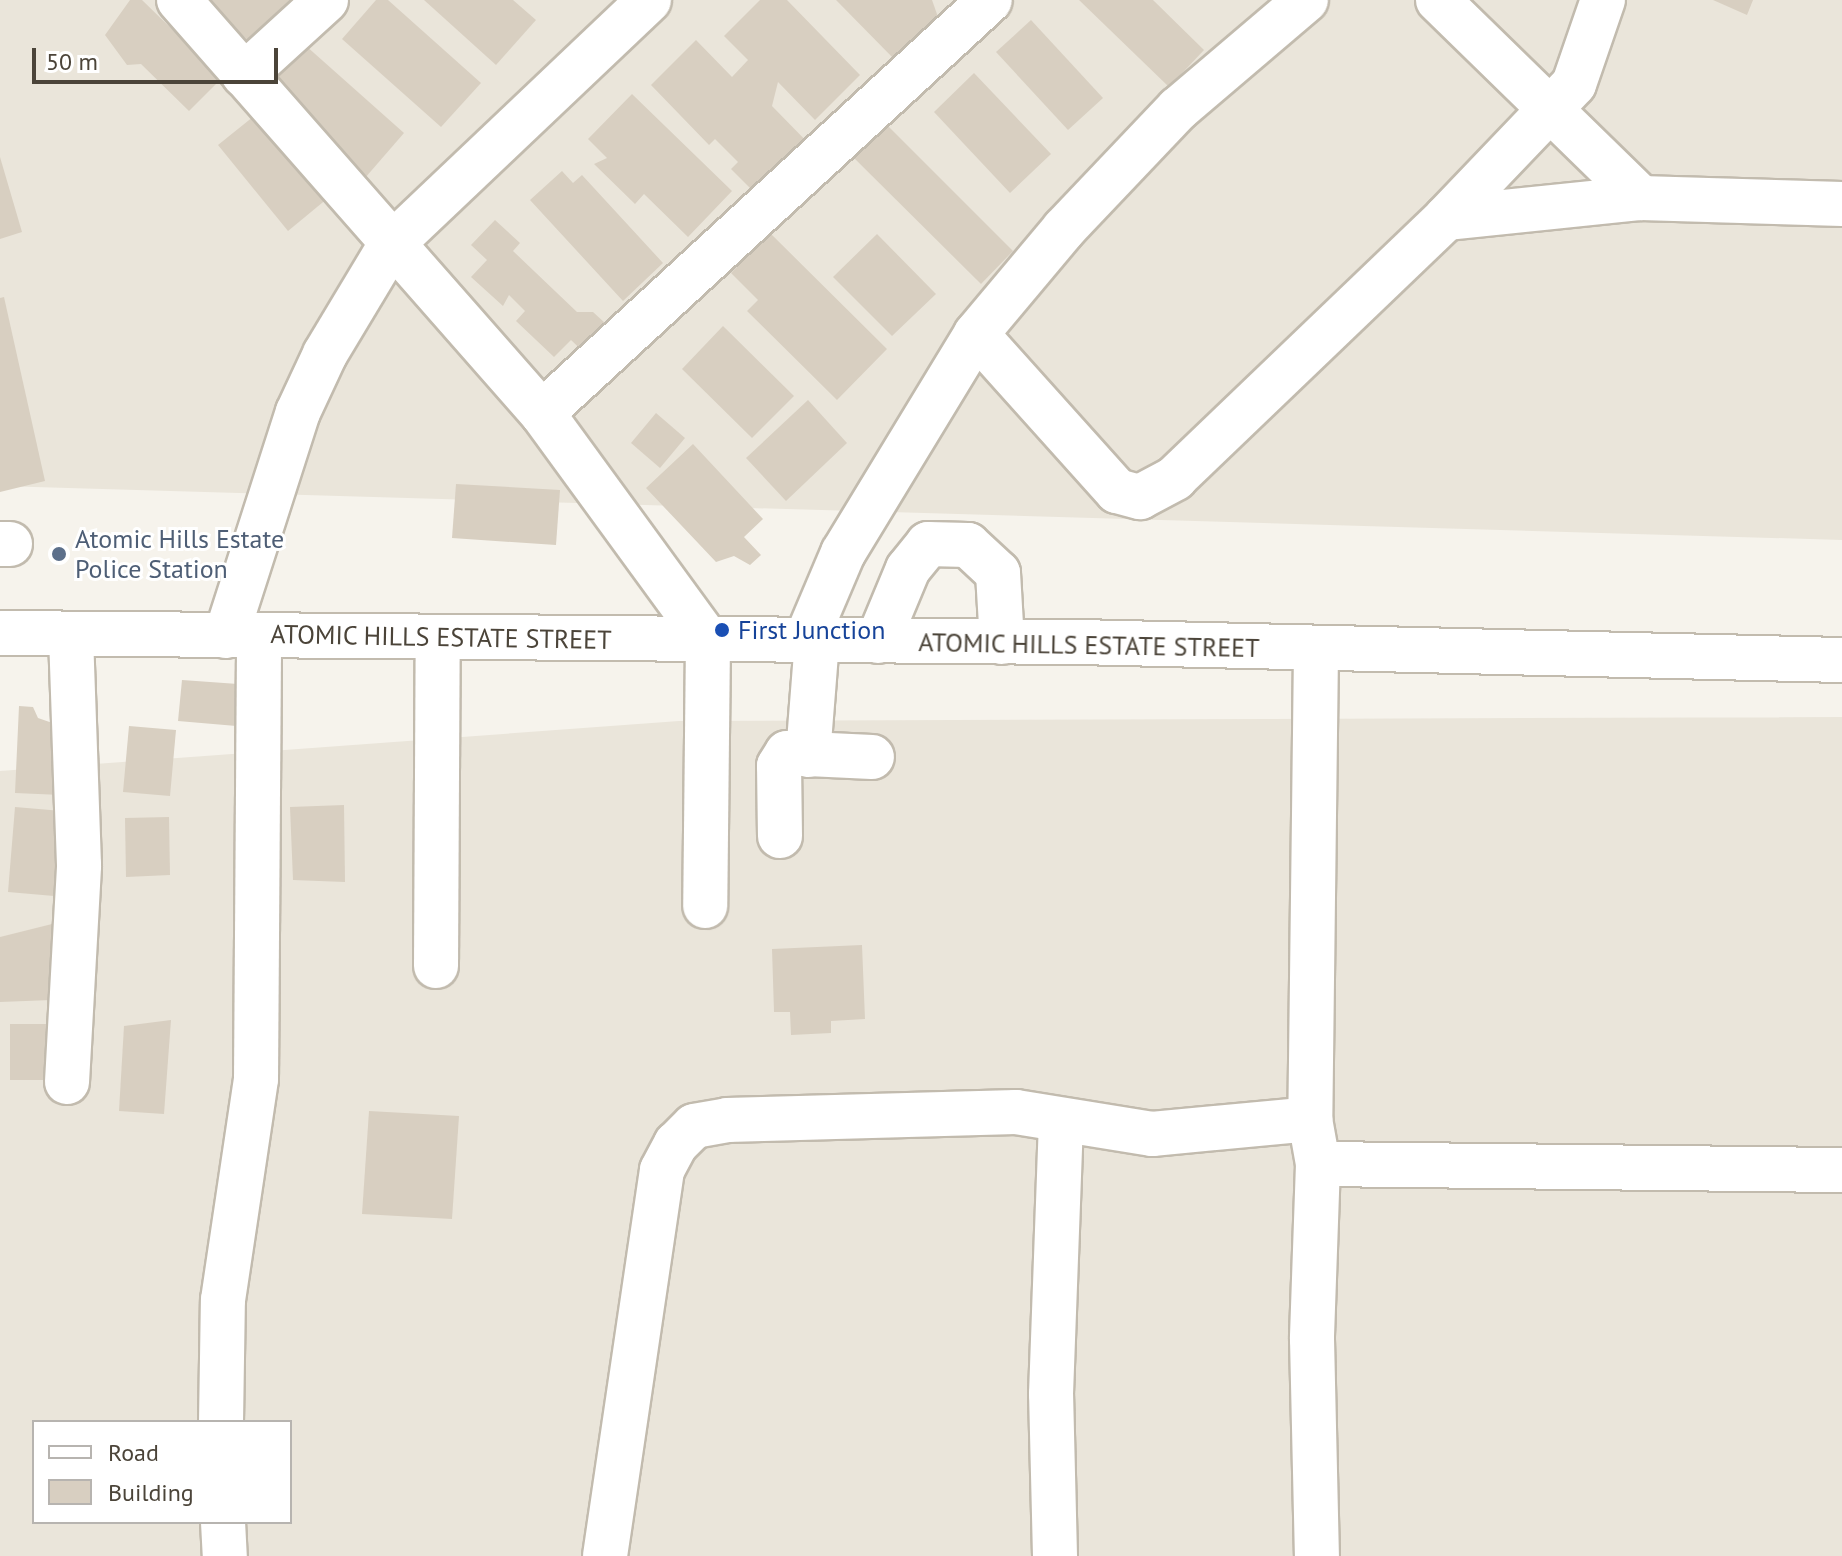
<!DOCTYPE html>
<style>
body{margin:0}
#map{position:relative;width:1842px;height:1556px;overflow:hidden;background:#f6f3ec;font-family:"PT Sans",sans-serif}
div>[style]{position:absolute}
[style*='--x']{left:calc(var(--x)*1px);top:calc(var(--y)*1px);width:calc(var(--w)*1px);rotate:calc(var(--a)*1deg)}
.residential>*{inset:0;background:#eae5da}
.building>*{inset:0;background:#d8cfc1}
.roads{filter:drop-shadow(2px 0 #c2bbae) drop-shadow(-2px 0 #c2bbae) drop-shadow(0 2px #c2bbae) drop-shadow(0 -2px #c2bbae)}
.minor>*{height:44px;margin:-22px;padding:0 22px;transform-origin:22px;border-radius:22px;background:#fff}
.dots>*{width:22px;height:22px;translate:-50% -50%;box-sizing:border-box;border:4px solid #fff;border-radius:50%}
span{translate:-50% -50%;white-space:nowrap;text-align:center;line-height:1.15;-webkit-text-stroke:6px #fff;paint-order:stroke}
.service-label{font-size:26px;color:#4e5e75}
.left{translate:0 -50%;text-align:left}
.transit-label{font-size:26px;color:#164399}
.street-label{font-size:26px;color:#4b4439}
.legend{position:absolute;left:32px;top:1420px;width:260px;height:104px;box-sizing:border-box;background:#fff;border:2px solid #b7b4b0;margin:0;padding:10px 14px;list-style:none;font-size:24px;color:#4b4439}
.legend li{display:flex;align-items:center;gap:16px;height:40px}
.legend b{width:40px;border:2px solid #b7b4b0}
.scale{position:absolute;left:32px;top:48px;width:246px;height:36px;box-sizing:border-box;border:4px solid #4b4439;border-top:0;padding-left:10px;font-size:24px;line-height:28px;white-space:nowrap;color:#4b4439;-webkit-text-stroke:6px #fff;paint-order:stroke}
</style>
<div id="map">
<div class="residential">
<i style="clip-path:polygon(0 0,1842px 0,1842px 540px,0 486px)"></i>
<i style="clip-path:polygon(evenodd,1842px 717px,1842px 1556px,0 1556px,0 771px,679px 721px,1842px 717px,34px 1422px,290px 1422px,290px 1522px,34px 1522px,34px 1422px)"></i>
</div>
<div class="building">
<i style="clip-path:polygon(130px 0,142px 0,222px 78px,189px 111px,141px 64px,127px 65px,105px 35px)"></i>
<i style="clip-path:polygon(202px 0,292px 0,297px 4px,258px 49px)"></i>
<i style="clip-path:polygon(376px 0,388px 0,481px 83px,441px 127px,342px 39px)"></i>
<i style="clip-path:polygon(424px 0,513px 0,536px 20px,496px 65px)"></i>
<i style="clip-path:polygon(760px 0,787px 0,860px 75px,815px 120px,778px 82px,772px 106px,815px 150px,763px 201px,731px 169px,738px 162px,715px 139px,709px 145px,651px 85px,696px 40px,732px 77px,748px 60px,724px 36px)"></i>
<i style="clip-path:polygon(836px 0,932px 0,938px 17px,895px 60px)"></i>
<i style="clip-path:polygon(1079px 0,1153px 0,1204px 50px,1169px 87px)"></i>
<i style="clip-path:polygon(1713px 0,1753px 0,1747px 15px)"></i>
<i style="clip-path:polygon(1031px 20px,1103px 98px,1068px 130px,996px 52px)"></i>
<i style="clip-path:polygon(305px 45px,404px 133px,365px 178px,265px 89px)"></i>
<i style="clip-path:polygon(974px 73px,1051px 154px,1010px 193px,934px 112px)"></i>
<i style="clip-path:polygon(632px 94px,732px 191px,688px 237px,644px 194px,635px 204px,594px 164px,607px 158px,588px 139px)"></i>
<i style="clip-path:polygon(259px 112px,328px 198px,288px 231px,218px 145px)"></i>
<i style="clip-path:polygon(884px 122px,1013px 251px,981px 284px,851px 155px)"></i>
<i style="clip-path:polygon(0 157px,22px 232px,0 239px)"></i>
<i style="clip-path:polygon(562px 171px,573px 183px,582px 175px,663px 263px,623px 301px,530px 200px)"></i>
<i style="clip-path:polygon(495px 220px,520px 243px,513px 251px,577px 312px,593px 312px,617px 334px,592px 360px,571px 340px,554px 357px,516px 321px,525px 311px,509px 295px,503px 306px,471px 277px,487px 260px,471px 245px)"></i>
<i style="clip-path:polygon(770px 233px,887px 349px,837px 400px,747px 311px,758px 300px,731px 273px)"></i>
<i style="clip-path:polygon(877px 234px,936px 294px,892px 336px,833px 277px)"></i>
<i style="clip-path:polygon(4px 297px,45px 481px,0 492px,0 298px)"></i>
<i style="clip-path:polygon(723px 326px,794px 396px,752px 438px,682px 369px)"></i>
<i style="clip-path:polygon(808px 400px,847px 443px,786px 501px,746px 458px)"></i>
<i style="clip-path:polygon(656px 413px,685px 438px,660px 468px,631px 443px)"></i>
<i style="clip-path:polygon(693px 444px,763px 519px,744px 537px,761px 555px,750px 565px,734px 556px,716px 562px,646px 488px)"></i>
<i style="clip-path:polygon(456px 484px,560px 490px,556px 545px,452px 538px)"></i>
<i style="clip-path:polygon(182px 680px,252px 685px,248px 727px,178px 721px)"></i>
<i style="clip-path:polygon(19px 706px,33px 707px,38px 718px,64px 727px,61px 795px,15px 793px)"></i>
<i style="clip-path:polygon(129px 726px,176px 730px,170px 796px,123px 792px)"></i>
<i style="clip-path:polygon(344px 805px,345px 882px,293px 880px,290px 807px)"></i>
<i style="clip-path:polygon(15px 807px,62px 811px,54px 896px,8px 892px)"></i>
<i style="clip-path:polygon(169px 817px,170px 875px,126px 877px,125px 818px)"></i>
<i style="clip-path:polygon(64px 921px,51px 1000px,0 1002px,0 937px)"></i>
<i style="clip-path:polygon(862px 945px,865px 1019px,831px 1021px,831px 1033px,791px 1035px,790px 1012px,774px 1012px,772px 949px)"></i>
<i style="clip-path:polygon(171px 1020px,164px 1114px,119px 1111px,124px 1026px)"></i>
<i style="clip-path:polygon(10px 1024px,53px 1024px,53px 1080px,10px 1080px)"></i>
<i style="clip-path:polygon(369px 1111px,459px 1116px,452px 1219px,362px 1214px)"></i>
</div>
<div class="roads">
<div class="minor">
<i style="--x:179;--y:0;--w:550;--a:48.69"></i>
<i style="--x:542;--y:413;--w:282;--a:53.9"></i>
<i style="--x:708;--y:641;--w:265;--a:90.6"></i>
<i style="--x:1438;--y:0;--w:284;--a:44.3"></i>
<i style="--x:244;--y:75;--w:111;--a:-42.4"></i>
<i style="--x:1446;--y:218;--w:185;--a:-46.3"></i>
<i style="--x:1574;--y:84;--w:89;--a:-71"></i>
<i style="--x:976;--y:334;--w:211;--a:48.1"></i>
<i style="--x:1117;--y:491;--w:24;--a:15"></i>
<i style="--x:1140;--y:497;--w:40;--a:-28"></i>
<i style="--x:1175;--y:478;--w:376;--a:-43.8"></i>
<i style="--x:1446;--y:218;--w:196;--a:-5.9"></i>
<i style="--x:1641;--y:198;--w:201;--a:1.7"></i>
<i style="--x:542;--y:413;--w:609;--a:-42.67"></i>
<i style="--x:0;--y:544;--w:10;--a:0"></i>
<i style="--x:0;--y:633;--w:1078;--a:0.48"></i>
<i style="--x:1078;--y:642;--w:764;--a:1.35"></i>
<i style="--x:226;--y:636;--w:235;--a:-72.2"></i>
<i style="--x:298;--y:412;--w:64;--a:-65"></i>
<i style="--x:325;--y:354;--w:126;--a:-59"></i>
<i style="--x:390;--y:246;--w:357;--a:-43.5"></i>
<i style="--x:806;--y:640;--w:95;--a:-67"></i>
<i style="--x:843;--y:553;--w:256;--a:-58.7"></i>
<i style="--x:976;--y:334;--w:137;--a:-50"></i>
<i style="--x:1064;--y:229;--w:166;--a:-46.5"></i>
<i style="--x:1178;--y:109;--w:168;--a:-40.4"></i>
<i style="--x:878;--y:641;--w:78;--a:-67.4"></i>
<i style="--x:908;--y:569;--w:32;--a:-51"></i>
<i style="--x:928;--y:544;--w:40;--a:1.4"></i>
<i style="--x:968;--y:545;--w:41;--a:43"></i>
<i style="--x:998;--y:573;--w:69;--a:86.7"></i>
<i style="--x:1316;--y:651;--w:468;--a:90.7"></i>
<i style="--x:1310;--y:1119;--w:46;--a:79.9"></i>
<i style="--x:1318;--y:1164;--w:175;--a:92"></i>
<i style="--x:1312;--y:1339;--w:217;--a:88.7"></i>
<i style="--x:808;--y:755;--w:115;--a:-85.5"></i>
<i style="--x:780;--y:836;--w:70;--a:-90.8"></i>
<i style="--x:779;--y:766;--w:15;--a:-58"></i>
<i style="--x:787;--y:753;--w:85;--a:2.7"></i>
<i style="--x:436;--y:966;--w:329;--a:-89.7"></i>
<i style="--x:67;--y:1082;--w:217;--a:-86.8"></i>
<i style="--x:79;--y:865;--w:231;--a:-92"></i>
<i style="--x:1318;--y:1164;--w:524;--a:0.66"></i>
<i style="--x:221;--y:1422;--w:122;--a:-89.1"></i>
<i style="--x:223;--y:1300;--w:223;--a:-81.5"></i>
<i style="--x:256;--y:1079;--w:444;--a:-89.6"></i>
<i style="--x:223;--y:1522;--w:34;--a:87"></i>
<i style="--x:605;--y:1556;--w:390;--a:-81.6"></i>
<i style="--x:662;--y:1170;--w:30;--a:-62"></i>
<i style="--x:676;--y:1144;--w:25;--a:-45"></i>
<i style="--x:694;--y:1126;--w:34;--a:-10"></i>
<i style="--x:727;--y:1120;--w:289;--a:-1.6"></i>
<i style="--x:1016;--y:1112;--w:138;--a:9.2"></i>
<i style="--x:1152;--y:1134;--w:159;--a:-5.4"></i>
<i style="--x:1055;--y:1556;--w:162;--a:-91.4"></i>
<i style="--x:1051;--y:1394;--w:274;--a:-87.9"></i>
</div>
</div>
<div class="dots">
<i style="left:59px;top:554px;background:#5c6f8a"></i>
<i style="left:722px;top:630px;background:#1a4fb4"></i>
</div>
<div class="service-label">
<span class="left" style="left:75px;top:554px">Atomic Hills Estate<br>Police Station</span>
</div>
<div class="transit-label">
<span class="left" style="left:738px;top:630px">First Junction</span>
</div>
<div class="street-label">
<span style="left:441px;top:637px;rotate:1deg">ATOMIC HILLS ESTATE STREET</span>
<span style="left:1089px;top:645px;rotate:1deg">ATOMIC HILLS ESTATE STREET</span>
</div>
<ul class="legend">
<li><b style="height:10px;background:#fff"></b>Road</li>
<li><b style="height:22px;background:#d8cfc1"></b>Building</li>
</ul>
<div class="scale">50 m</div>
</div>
